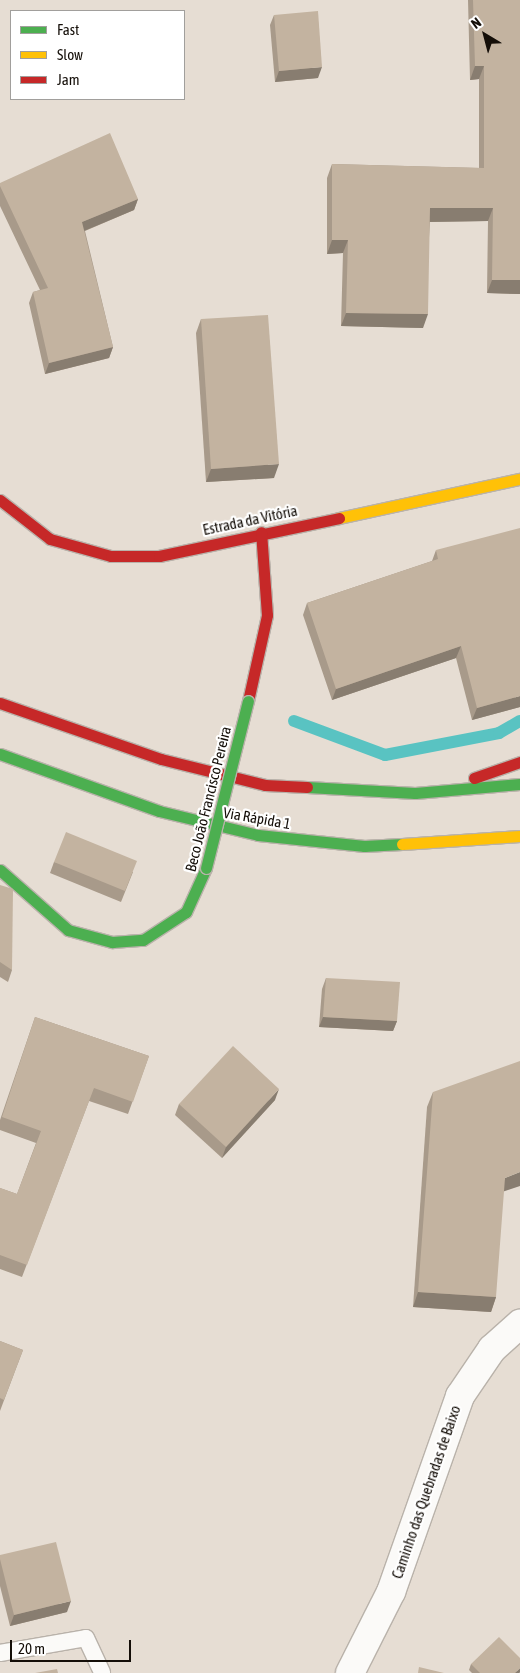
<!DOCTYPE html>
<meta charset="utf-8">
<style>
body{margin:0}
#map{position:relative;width:520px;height:1673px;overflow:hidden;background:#e6ddd3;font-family:"Asap Condensed",sans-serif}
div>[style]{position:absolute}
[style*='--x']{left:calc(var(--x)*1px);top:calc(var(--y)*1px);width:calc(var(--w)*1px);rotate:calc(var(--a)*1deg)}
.stream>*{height:12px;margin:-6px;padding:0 6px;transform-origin:6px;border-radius:6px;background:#59c3c2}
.roads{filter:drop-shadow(1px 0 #b9b2aa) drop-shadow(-1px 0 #b9b2aa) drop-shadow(0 1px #b9b2aa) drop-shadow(0 -1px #b9b2aa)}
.lane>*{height:16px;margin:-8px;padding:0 8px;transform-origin:8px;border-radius:8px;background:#fbfaf8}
.street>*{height:28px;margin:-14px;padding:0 14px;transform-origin:14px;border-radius:14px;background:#fbfaf8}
.fast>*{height:11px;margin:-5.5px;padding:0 5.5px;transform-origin:5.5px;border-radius:5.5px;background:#4caf50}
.slow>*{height:11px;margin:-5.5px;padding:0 5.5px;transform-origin:5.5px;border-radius:5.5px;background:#ffc107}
.jam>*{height:11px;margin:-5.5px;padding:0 5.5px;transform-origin:5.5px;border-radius:5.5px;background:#c62828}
.bridges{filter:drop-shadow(1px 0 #b9b2aa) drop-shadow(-1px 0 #b9b2aa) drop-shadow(0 1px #b9b2aa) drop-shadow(0 -1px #b9b2aa)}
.fast-bridge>*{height:11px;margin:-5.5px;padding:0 5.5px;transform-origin:5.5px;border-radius:5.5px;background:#4caf50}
.wall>*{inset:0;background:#a89a8a}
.shaded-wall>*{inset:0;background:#887d70}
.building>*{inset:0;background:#c3b3a0}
span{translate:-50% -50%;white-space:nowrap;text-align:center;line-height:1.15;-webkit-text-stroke:4.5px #fff;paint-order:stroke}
.street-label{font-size:15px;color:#140e08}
.legend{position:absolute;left:10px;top:10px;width:175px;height:90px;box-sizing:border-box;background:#fff;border:1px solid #a19f9c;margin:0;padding:6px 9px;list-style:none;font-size:15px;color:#140e08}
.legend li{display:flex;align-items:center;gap:10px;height:25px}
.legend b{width:25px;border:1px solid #a19f9c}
.north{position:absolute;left:460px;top:10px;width:50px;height:50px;-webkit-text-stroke:4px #fff;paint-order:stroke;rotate:323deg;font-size:14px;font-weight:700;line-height:20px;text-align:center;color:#140e08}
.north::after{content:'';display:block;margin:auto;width:18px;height:22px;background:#140e08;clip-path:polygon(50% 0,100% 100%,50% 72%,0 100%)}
.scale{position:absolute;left:10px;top:1640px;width:121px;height:22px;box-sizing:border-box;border:2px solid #140e08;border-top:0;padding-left:6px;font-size:15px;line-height:18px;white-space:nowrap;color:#140e08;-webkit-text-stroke:4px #fff;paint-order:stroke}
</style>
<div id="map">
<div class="stream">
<i style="--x:294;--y:721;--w:97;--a:20.5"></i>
<i style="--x:385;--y:755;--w:116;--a:-10.9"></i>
<i style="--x:499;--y:733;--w:24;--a:-30"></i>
</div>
<div class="roads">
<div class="lane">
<i style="--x:0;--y:1653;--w:87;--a:-9.9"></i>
<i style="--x:86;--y:1638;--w:38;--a:65"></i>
</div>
<div class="street">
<i style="--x:350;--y:1673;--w:91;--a:-63.2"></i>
<i style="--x:391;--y:1592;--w:208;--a:-70.6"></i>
<i style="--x:460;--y:1396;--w:57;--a:-55.8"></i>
<i style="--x:492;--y:1349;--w:38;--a:-42"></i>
</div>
<div class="fast">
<i style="--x:0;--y:754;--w:169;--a:19.7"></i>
<i style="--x:159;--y:811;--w:102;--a:13.6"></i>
<i style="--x:258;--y:835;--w:107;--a:5.9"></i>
<i style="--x:364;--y:846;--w:38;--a:-3"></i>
<i style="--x:307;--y:787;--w:108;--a:3.2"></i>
<i style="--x:415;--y:793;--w:105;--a:-4.9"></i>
<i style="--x:0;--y:870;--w:91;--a:41.4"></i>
<i style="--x:68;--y:930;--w:46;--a:15.3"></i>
<i style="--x:112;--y:942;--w:31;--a:-4"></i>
<i style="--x:143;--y:940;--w:51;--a:-33.1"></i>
<i style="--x:186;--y:912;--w:48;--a:-65.6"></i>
</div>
<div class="slow">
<i style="--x:339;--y:518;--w:185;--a:-12.2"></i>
<i style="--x:402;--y:844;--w:118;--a:-3.9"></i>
</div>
<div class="jam">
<i style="--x:0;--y:500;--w:63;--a:38"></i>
<i style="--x:50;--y:539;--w:63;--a:15.6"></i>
<i style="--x:111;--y:556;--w:48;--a:0"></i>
<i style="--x:159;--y:556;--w:184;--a:-11.9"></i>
<i style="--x:248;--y:701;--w:88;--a:-77.5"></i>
<i style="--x:267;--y:615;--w:83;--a:-94.1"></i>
<i style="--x:0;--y:703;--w:170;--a:19.2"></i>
<i style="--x:161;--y:759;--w:107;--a:14"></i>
<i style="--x:265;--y:785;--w:42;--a:2.7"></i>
<i style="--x:474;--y:778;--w:49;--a:-19.2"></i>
</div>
</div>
<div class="bridges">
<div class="fast-bridge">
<i style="--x:206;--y:868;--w:172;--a:-75.9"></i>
</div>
</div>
<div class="wall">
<i style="clip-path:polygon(468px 0,520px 0,520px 294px,487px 293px,488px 221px,430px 222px,423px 328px,341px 326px,343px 253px,327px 254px,327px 178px,332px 164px,479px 168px,479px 79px,470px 80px)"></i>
<i style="clip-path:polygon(274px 15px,318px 78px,275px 82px,270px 25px)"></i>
<i style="clip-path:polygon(0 183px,138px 199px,134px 210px,85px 231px,113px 347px,109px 358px,45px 374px,29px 303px,33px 292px,40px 290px,0 206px)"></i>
<i style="clip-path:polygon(201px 319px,274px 478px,206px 482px,196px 333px)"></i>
<i style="clip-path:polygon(436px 550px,520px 707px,472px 720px,456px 658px,332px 700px,303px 615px,307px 603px,432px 561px)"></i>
<i style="clip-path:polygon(54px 862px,133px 872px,121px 902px,50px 873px)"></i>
<i style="clip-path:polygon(0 885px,12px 970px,8px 982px,0 977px)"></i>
<i style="clip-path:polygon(326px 978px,397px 1021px,393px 1031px,319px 1027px,322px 989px)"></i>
<i style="clip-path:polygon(35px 1017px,149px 1056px,128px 1114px,89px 1101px,22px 1277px,0 1269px,0 1188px,17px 1194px,36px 1143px,0 1130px,0 1120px)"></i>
<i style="clip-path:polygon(433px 1092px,496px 1297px,491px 1312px,413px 1307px,427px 1107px)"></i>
<i style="clip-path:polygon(275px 1100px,222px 1158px,175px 1115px,179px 1104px)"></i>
<i style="clip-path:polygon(0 1341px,23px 1350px,0 1411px)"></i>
<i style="clip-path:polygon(0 1555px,67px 1612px,10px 1626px,0 1586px)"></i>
<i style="clip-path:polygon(471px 1664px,520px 1672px,519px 1673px,472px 1673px,469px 1670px)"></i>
</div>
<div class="shaded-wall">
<i style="clip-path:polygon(475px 66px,484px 66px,479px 79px,470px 80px)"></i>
<i style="clip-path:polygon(322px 67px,318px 78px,275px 82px,279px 71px)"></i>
<i style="clip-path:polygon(138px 199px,134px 210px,79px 233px,82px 222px)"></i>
<i style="clip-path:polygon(430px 208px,493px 208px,488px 221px,426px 222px)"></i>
<i style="clip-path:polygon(332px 240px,348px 240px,343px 253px,327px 254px)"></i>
<i style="clip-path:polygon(492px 280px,520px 280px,520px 294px,487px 293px)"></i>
<i style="clip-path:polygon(346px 313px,428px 314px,423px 328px,341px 326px)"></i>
<i style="clip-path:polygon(113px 347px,109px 358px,45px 374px,49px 363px)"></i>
<i style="clip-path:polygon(279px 464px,274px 478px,206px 482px,211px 469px)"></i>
<i style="clip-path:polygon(461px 646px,456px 658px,332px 700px,336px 689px)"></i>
<i style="clip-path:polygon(520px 696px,520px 707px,472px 720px,477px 708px)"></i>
<i style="clip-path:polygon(323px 1017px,397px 1021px,393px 1031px,319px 1027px)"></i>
<i style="clip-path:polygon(279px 1089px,275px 1100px,222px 1158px,226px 1147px)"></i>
<i style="clip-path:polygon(520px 1172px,520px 1186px,499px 1193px,505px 1178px)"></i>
<i style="clip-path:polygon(418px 1292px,496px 1297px,491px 1312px,413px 1307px)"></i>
<i style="clip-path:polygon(71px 1601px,67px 1612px,10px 1626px,14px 1615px)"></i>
<i style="clip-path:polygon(520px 1668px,520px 1672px,519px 1673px,515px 1673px)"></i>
</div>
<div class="building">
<i style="clip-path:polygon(473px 0,520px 0,520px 280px,492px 280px,493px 208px,430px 208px,428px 314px,346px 313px,348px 240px,332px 240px,332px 164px,484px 168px,484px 66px,475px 66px)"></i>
<i style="clip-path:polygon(318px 11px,322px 67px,279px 71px,274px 15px)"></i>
<i style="clip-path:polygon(110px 133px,138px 199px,82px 222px,113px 347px,49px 363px,33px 292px,48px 288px,0 186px,0 183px)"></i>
<i style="clip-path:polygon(268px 315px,279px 464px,211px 469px,201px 319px)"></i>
<i style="clip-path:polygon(520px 528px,520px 696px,477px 708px,461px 646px,336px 689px,307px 603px,438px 559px,436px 550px)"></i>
<i style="clip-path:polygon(66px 832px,137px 861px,125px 891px,54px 862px)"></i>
<i style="clip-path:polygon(0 885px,13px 889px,12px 970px,0 962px)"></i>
<i style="clip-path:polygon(326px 978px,400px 982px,397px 1021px,323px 1017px)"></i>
<i style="clip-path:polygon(35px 1017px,149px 1056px,133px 1102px,94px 1088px,27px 1265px,0 1255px,0 1188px,17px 1194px,41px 1131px,2px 1117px)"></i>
<i style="clip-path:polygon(233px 1046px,279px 1089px,226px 1147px,179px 1104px)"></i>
<i style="clip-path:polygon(520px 1061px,520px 1172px,505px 1178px,496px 1297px,418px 1292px,433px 1092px)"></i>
<i style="clip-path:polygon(0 1341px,23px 1350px,4px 1400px,0 1398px)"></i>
<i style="clip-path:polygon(56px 1542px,71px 1601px,14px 1615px,0 1559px,0 1555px)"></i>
<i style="clip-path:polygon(499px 1637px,520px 1658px,520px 1668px,515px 1673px,480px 1673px,471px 1664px)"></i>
<i style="clip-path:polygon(419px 1667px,444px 1673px,418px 1673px)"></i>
<i style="clip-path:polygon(57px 1669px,58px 1673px,35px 1673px)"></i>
</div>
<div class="street-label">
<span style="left:250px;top:520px;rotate:-12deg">Estrada da Vitória</span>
<span style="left:208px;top:799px;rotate:-76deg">Beco João Francisco Pereira</span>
<span style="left:257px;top:818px;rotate:10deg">Via Rápida 1</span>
<span style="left:426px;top:1492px;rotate:-71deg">Caminho das Quebradas de Baixo</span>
</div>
<ul class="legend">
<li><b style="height:6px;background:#4caf50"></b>Fast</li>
<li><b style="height:6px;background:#ffc107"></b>Slow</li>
<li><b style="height:6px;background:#c62828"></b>Jam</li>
</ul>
<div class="north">N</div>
<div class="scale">20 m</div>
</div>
